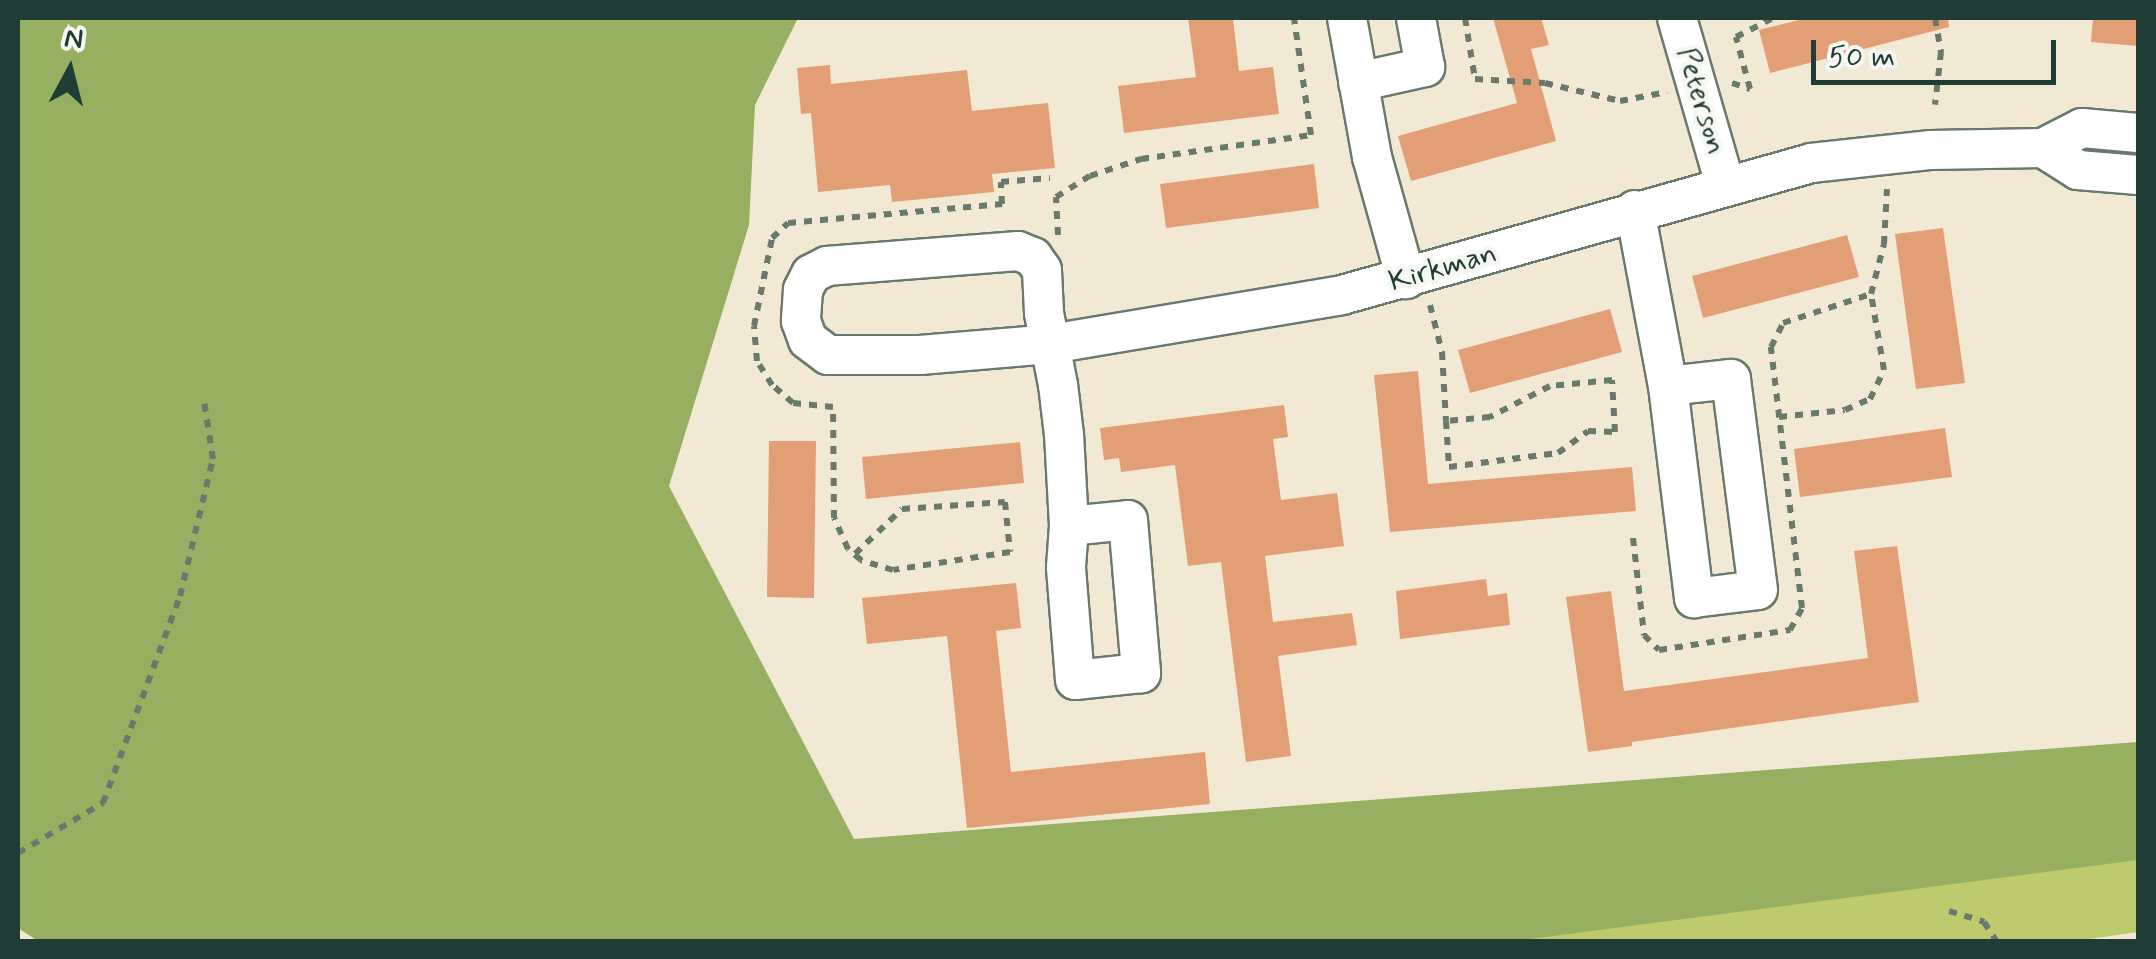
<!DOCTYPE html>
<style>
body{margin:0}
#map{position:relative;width:2156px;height:959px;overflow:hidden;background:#f2e9d5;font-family:Mynerve,sans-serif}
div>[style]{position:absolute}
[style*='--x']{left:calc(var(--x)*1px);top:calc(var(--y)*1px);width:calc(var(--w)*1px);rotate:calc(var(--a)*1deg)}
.green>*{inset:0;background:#bdcb6e}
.forest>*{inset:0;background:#96af61}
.building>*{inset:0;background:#e29f76}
.path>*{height:6px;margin-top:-3px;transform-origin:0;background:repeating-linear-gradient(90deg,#69796c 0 8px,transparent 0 16px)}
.roads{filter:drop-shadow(2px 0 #69796c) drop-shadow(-2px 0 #69796c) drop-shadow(0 2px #69796c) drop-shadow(0 -2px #69796c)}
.minor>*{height:38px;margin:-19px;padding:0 19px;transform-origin:19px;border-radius:19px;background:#fff}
span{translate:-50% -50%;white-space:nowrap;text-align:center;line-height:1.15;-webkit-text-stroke:9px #f6f6f2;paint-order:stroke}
.street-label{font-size:30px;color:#1f3d34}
.frame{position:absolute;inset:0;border:20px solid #1f3d34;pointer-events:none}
.north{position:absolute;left:20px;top:20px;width:100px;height:100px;-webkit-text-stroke:8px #f6f6f2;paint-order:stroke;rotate:7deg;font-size:28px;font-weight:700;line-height:40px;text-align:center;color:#1f3d34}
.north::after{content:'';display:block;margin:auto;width:35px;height:45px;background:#1f3d34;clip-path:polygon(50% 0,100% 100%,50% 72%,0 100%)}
.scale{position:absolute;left:1811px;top:40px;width:245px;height:45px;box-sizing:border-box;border:5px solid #1f3d34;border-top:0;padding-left:12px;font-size:30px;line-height:35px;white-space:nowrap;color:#1f3d34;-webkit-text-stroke:8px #f6f6f2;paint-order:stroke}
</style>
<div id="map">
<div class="green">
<i style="clip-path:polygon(2138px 817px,2138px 932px,2070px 942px,1277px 942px)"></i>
</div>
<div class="forest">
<i style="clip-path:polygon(18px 18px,798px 18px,755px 105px,749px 225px,669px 486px,854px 839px,2138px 742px,2138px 860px,1507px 942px,38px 941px,18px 928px)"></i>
</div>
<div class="building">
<i style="clip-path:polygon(1188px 18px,1233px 18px,1239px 71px,1273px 67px,1279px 114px,1124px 133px,1118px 86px,1196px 77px)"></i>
<i style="clip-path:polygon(1493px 18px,1541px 18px,1549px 45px,1531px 49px,1556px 141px,1411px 181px,1398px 136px,1517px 103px)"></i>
<i style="clip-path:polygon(1807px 18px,1948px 18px,1949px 27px,1770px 73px,1759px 30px)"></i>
<i style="clip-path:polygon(2093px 18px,2138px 18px,2138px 46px,2091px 42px)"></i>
<i style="clip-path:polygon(830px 65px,831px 84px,967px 70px,972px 111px,1048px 103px,1055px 168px,992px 174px,994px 192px,892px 202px,890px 185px,818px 192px,811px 113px,801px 114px,797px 68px)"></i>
<i style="clip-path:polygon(1314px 164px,1319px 208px,1166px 228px,1160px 184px)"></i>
<i style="clip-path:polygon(1943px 228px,1965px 383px,1916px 389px,1895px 234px)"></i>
<i style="clip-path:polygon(1847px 235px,1859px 277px,1703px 318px,1692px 276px)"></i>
<i style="clip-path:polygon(1610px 309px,1622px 352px,1470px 393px,1458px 350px)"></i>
<i style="clip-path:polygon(1418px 371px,1428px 484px,1632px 467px,1636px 511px,1390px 532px,1374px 375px)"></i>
<i style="clip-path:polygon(1284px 405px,1288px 437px,1273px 439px,1281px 500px,1337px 493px,1344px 546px,1265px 556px,1273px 622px,1352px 613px,1357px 645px,1278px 656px,1291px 756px,1246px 762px,1221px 562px,1188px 566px,1175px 465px,1121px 472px,1119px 458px,1104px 460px,1100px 428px)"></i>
<i style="clip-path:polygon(1945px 428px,1952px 477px,1800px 497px,1794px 449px)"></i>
<i style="clip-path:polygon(769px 441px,816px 441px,814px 598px,767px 597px)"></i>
<i style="clip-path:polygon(1020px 442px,1024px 483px,866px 499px,862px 457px)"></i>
<i style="clip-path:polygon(1897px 546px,1919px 702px,1632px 742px,1632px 746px,1588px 752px,1566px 597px,1611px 591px,1624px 691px,1868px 658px,1854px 551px)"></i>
<i style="clip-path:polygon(1486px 579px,1488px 596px,1507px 593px,1510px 625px,1400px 639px,1396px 591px)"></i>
<i style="clip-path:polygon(1016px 583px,1021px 628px,996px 631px,1011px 772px,1205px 752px,1210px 804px,967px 828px,947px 636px,867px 644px,862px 598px)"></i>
</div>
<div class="path">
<i style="--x:1465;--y:18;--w:62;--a:80.7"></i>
<i style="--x:1475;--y:79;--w:70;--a:3.3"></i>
<i style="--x:1545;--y:83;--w:77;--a:13.5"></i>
<i style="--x:1620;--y:101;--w:48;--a:-10.8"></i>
<i style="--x:1935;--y:18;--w:35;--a:80"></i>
<i style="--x:1941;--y:52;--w:53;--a:96.5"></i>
<i style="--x:1732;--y:83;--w:19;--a:18"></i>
<i style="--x:1750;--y:89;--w:54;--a:-105.1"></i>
<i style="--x:1736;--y:37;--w:42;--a:-27.2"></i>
<i style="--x:1058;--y:235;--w:38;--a:-93"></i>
<i style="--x:1056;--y:197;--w:40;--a:-32"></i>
<i style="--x:1090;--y:176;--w:54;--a:-18.4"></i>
<i style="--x:1141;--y:159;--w:172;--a:-8"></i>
<i style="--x:1311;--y:135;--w:118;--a:-98.3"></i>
<i style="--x:1430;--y:305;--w:49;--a:75.7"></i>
<i style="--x:1442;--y:352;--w:69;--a:86.7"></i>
<i style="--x:1446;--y:421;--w:46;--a:86.3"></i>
<i style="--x:1449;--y:467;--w:110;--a:-7.3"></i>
<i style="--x:1558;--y:453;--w:37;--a:-36"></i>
<i style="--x:1588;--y:431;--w:27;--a:2"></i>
<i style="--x:1615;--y:432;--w:52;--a:-93.3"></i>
<i style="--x:1612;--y:380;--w:62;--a:174.5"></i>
<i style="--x:1550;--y:386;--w:68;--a:152.7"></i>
<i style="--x:1490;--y:417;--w:44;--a:174.8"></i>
<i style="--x:1779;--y:417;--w:66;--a:-6.1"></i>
<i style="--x:1845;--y:410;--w:27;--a:-24"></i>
<i style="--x:1870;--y:399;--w:32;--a:-64"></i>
<i style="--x:1884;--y:370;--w:77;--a:-99.7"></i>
<i style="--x:1633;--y:538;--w:98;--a:83.5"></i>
<i style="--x:1644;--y:635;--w:21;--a:45"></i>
<i style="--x:1659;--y:650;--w:133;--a:-8.7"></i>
<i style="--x:1790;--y:630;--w:25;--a:-61"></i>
<i style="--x:1802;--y:608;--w:263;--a:-96.8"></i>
<i style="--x:1771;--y:347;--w:27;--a:-63"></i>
<i style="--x:1783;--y:323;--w:93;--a:-18.2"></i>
<i style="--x:1871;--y:294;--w:52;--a:-75.4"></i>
<i style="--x:1884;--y:244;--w:55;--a:-86.9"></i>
<i style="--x:855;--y:554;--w:65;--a:-43.8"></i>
<i style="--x:902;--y:509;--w:103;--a:-3.9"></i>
<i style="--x:1005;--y:502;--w:50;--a:84.3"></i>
<i style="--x:1010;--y:552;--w:118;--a:171.3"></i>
<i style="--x:893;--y:570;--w:34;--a:-163"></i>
<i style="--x:861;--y:560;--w:17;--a:-140"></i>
<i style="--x:848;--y:549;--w:34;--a:-114"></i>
<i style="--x:834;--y:518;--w:111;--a:-90.5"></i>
<i style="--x:833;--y:407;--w:40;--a:-174.3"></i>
<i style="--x:793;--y:403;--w:28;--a:-139"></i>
<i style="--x:772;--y:385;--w:28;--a:-122"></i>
<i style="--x:757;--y:361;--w:35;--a:-95"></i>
<i style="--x:754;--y:326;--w:90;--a:-78.4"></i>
<i style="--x:772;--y:238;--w:22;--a:-43"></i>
<i style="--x:788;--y:223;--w:215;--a:-5.1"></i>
<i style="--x:1002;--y:204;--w:22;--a:-93"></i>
<i style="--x:1001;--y:182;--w:49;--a:-4.7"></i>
<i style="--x:18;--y:853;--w:99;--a:-30.5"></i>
<i style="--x:103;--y:803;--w:221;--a:-69.6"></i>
<i style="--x:180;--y:596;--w:141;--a:-76.5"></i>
<i style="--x:213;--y:459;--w:59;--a:-98.8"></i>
<i style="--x:1949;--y:911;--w:37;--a:17"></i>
<i style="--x:1984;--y:922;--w:24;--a:57"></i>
</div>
<div class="roads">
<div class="minor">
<i style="--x:1347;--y:18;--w:141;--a:79.8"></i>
<i style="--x:1372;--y:157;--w:127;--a:74.4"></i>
<i style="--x:1677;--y:18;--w:173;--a:73.9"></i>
<i style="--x:1358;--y:82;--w:69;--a:-12.6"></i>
<i style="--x:1425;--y:67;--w:50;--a:-100.4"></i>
<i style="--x:2043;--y:148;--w:41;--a:32.2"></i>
<i style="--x:2078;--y:170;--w:60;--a:4.8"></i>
<i style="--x:1635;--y:210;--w:179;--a:79.4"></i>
<i style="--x:1668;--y:386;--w:214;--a:83"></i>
<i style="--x:1694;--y:598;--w:64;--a:-7.1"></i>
<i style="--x:1758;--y:590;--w:213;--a:-97.3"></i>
<i style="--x:1731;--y:379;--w:63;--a:173.7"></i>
<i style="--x:1069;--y:526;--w:59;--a:-5.8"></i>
<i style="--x:1128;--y:520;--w:154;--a:85.1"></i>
<i style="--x:1141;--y:673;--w:66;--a:173.9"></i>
<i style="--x:1075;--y:680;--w:113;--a:-94.6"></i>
<i style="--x:1066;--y:567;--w:41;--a:-85.8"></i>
<i style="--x:1069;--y:526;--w:91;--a:-93.1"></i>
<i style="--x:1064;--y:435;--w:50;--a:-96.8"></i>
<i style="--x:1058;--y:385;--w:42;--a:-101"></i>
<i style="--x:1050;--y:344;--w:32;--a:-101"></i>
<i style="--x:1044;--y:313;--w:43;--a:-92.7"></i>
<i style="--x:1042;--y:270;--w:16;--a:-125"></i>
<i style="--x:1033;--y:257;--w:16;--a:-158"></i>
<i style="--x:1018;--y:251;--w:192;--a:175.5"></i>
<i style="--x:827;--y:266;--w:18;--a:153"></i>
<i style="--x:811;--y:274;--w:18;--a:117"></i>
<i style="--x:803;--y:290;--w:31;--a:94"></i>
<i style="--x:801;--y:321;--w:20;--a:70"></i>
<i style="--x:808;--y:340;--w:25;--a:37"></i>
<i style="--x:828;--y:355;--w:92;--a:0"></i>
<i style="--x:920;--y:355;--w:130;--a:-4.8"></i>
<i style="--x:1050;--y:344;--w:296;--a:-9.5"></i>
<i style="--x:1342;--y:295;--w:487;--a:-15.7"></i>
<i style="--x:1811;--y:163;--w:121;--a:-6.2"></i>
<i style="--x:1931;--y:150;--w:112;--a:-1"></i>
<i style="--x:2043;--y:148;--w:44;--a:-27.1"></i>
<i style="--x:2082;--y:128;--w:56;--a:5.1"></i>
</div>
</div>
<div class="street-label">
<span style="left:1701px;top:101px;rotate:74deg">Peterson</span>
<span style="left:1443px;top:268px;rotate:-16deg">Kirkman</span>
</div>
<div class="frame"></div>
<div class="north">N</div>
<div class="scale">50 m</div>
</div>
